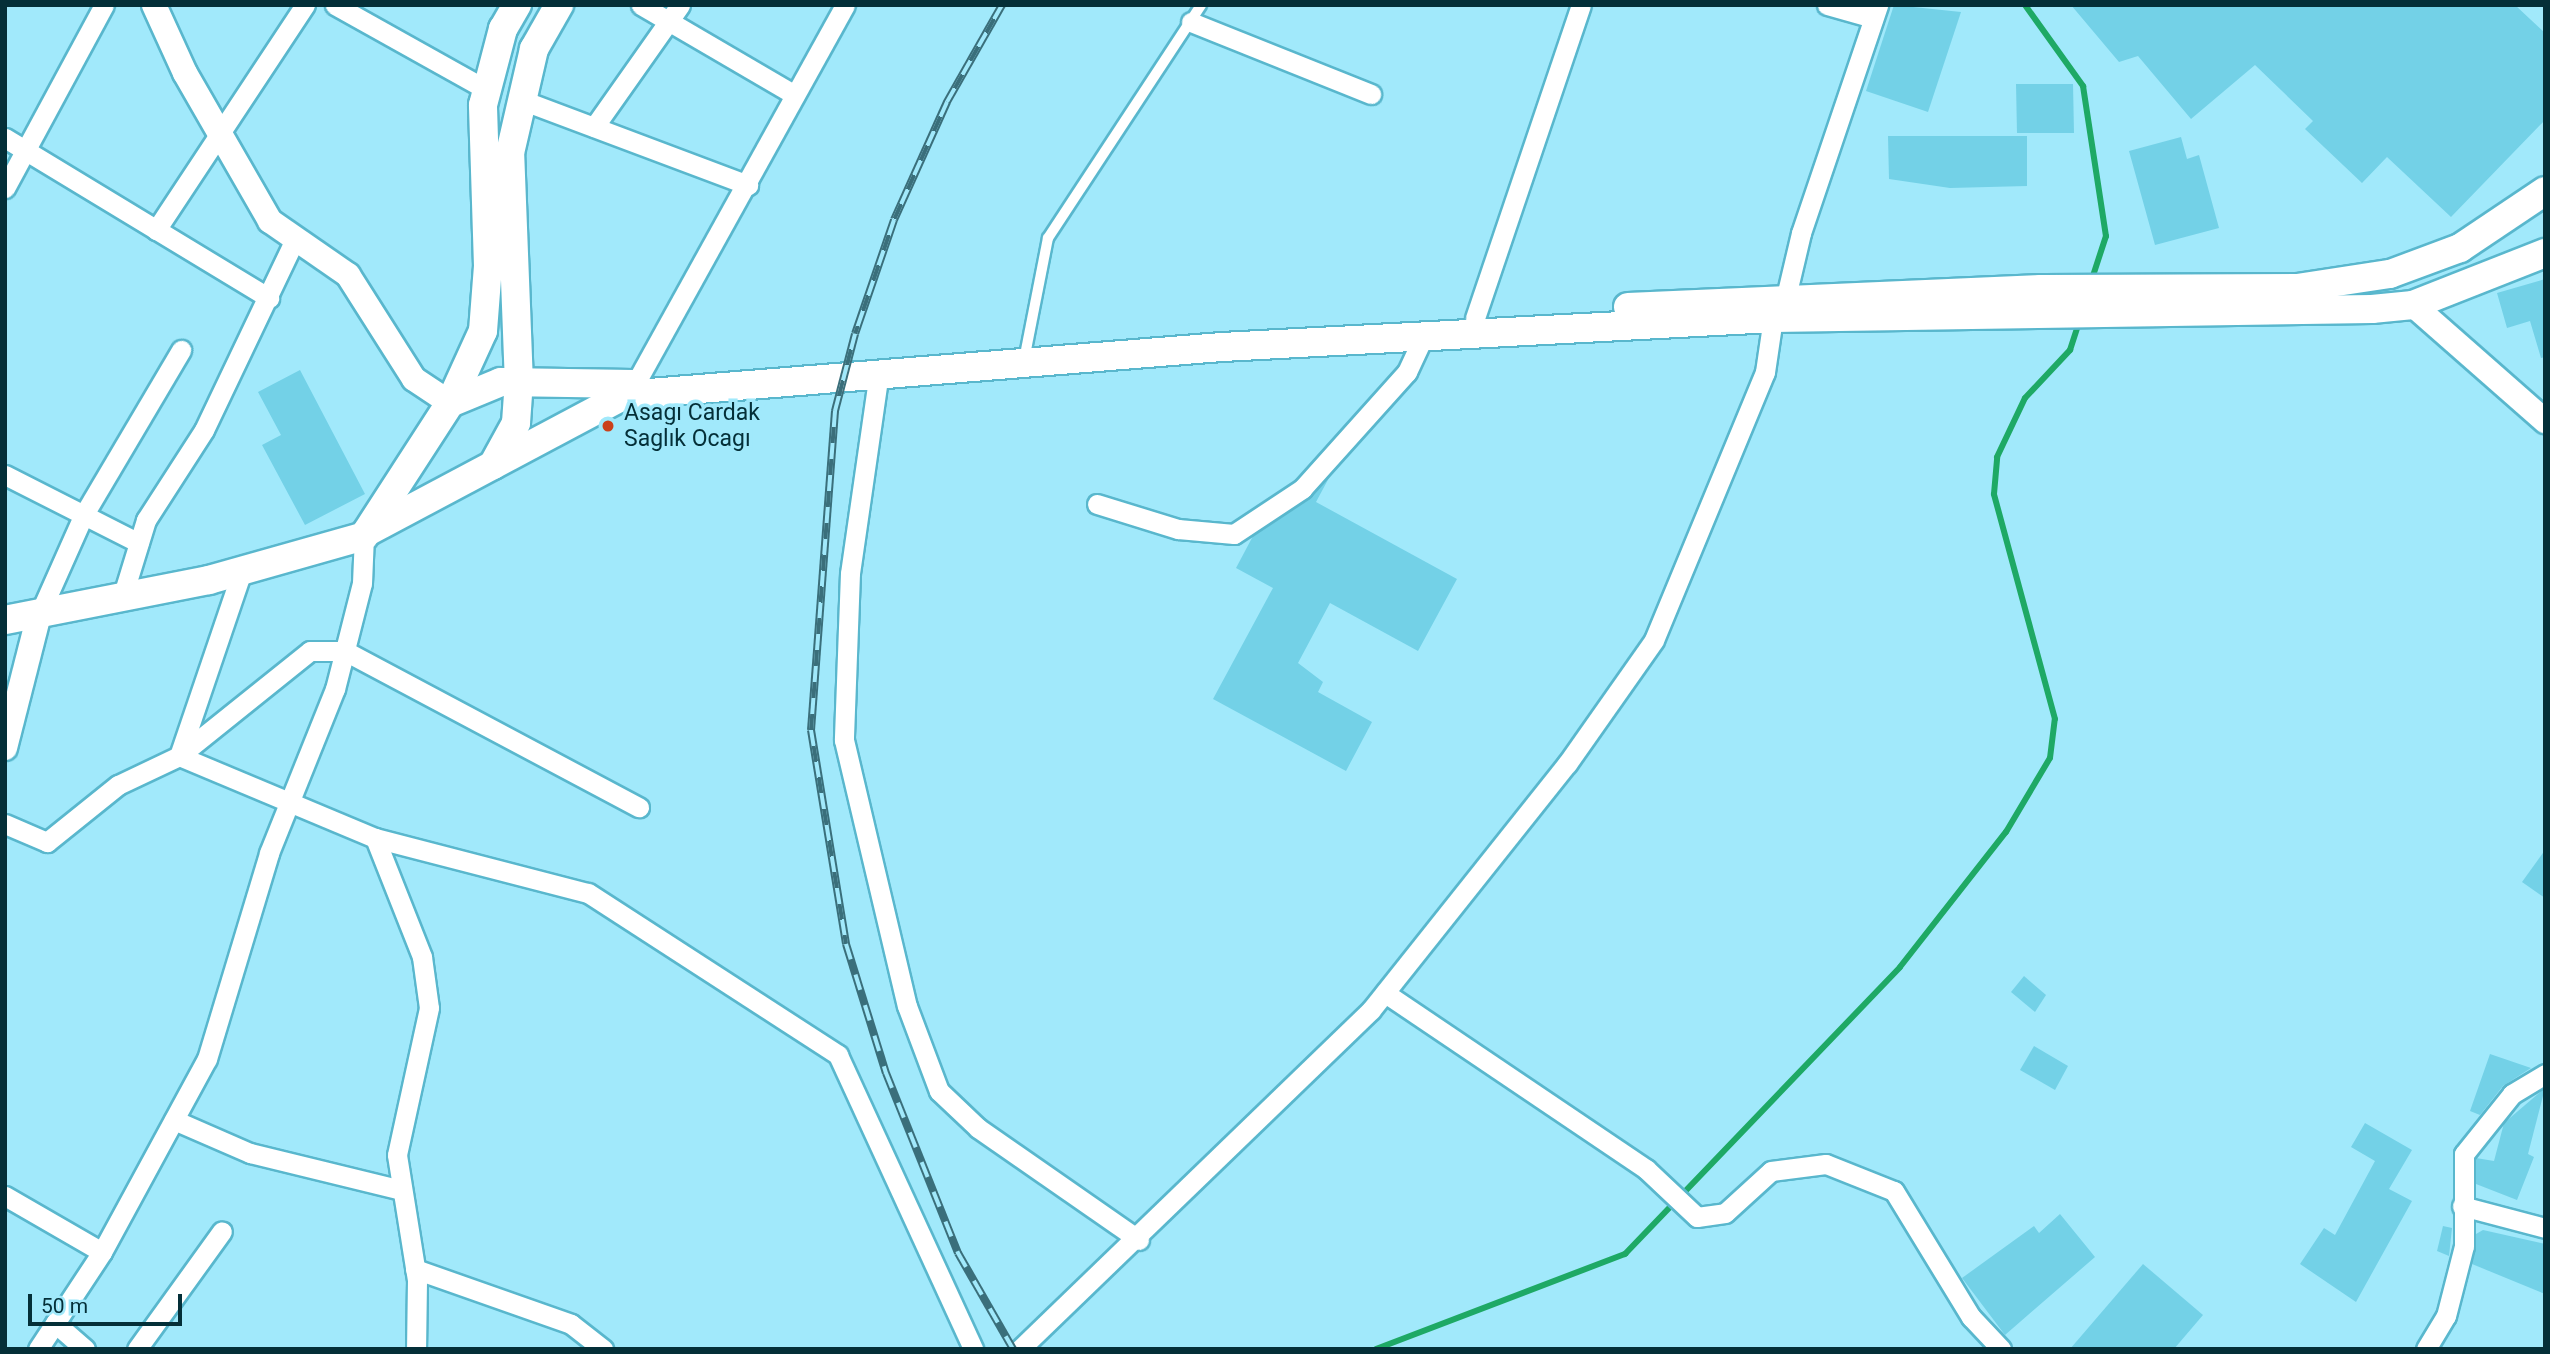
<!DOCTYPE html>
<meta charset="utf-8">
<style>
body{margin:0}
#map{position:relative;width:2550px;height:1354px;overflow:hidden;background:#a1e9fb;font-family:Roboto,sans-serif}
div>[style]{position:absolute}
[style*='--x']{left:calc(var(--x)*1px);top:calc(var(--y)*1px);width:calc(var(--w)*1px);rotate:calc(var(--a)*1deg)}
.stream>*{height:6px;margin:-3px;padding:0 3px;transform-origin:3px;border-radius:3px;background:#1ea965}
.building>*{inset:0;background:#73d1e7}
.roads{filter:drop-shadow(2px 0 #59b7cd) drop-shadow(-2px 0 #59b7cd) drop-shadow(0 2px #59b7cd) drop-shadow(0 -2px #59b7cd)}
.service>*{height:10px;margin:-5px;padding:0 5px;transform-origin:5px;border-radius:5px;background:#fff}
.minor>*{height:19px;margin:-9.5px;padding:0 9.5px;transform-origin:9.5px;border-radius:9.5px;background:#fff}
.tertiary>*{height:24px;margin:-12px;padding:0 12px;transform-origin:12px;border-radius:12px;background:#fff}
.secondary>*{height:28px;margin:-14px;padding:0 14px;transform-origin:14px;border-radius:14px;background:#fff}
.rail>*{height:8px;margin-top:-4px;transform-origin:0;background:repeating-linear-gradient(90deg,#a1e9fb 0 16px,#3a6f7b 0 32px);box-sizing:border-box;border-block:2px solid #3a6f7b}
.dots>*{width:19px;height:19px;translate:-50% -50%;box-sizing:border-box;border:4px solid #a1e9fb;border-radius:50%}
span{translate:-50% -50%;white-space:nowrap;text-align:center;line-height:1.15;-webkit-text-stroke:7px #a1e9fb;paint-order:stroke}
.poi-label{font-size:23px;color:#042f38}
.left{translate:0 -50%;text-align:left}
.frame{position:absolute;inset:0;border:7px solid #042f38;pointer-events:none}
.scale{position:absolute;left:28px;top:1294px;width:154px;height:32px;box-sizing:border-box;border:4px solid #042f38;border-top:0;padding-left:9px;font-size:21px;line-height:24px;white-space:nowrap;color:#042f38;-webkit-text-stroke:5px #a1e9fb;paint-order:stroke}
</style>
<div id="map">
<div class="stream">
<i style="--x:2025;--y:5;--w:100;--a:54.4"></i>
<i style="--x:2083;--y:86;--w:152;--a:81.3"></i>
<i style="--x:2106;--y:236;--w:48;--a:108.1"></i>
<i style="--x:1376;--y:1349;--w:267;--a:-20.9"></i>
<i style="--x:1625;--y:1254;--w:397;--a:-46.2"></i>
<i style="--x:1900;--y:967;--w:172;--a:-51.9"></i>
<i style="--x:2006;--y:832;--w:86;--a:-59.3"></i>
<i style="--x:2050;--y:758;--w:39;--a:-83"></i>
<i style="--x:2055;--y:719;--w:233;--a:-105.2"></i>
<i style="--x:1994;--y:494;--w:37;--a:-85"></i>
<i style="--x:1997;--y:457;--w:65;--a:-64.6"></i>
<i style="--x:2025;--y:398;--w:66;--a:-46.8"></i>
<i style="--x:2070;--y:350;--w:33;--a:-72"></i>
</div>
<div class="building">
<i style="clip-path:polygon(1894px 5px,1961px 12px,1928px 112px,1866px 91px)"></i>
<i style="clip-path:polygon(2071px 5px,2515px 5px,2545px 33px,2545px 120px,2451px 217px,2387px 157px,2362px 183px,2305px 129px,2313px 121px,2255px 65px,2191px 119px,2138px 56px,2119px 62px)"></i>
<i style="clip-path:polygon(2016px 84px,2073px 84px,2074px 133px,2017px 133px)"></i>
<i style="clip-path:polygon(1888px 136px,2027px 136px,2027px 186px,1950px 188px,1889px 179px)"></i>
<i style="clip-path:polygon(2181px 137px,2187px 159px,2199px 155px,2219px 228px,2155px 245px,2129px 151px)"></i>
<i style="clip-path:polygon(2545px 279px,2545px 357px,2541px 358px,2530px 321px,2507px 328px,2497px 293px)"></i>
<i style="clip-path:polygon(300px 370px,365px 494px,305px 525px,262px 445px,281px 435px,258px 392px)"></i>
<i style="clip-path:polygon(1330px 476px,1316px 502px,1457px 579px,1418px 651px,1330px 603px,1298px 663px,1323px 682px,1318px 692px,1372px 722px,1346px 771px,1213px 699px,1273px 588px,1236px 568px,1253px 536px,1309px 499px)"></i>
<i style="clip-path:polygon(2545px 850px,2545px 898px,2522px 882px)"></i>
<i style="clip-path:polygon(2024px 976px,2046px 995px,2035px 1012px,2011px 992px)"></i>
<i style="clip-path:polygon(2034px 1046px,2068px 1066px,2055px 1090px,2020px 1070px)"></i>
<i style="clip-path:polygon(2490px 1054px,2531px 1068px,2503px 1086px,2480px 1115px,2470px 1111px)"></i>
<i style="clip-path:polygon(2545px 1088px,2528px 1154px,2534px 1157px,2517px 1200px,2476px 1184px,2476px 1158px,2494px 1161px,2504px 1123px)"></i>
<i style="clip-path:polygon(2365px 1123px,2412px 1150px,2389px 1189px,2412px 1201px,2356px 1302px,2300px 1264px,2324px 1228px,2335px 1235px,2375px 1161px,2351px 1147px)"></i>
<i style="clip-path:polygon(2060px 1214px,2095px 1257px,2005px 1335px,1962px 1278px,2034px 1226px,2039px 1233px)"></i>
<i style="clip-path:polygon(2443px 1226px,2452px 1228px,2449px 1256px,2437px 1251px)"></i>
<i style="clip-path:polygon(2483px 1230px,2545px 1244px,2545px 1294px,2472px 1264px,2476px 1234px)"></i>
<i style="clip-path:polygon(2143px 1264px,2203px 1315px,2174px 1349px,2070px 1349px)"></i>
</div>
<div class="roads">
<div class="service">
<i style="--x:1026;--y:350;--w:114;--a:-78.9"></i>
<i style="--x:1048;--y:238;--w:279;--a:-56.7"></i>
</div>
<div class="minor">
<i style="--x:335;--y:5;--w:174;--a:29.2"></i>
<i style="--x:641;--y:5;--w:178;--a:30.3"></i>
<i style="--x:1827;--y:5;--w:48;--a:15.8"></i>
<i style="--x:1191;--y:22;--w:194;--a:21.8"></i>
<i style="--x:519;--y:99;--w:245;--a:20.6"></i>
<i style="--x:594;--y:127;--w:149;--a:-54.8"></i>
<i style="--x:5;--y:138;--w:309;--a:31.2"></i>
<i style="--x:5;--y:188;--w:208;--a:-61.6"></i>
<i style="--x:156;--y:230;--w:270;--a:-56.5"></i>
<i style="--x:1475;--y:318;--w:330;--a:-71.3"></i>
<i style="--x:878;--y:379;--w:196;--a:98.2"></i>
<i style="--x:850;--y:573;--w:167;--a:92.1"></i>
<i style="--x:844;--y:740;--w:273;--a:76.7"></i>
<i style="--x:907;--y:1006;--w:91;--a:69.4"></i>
<i style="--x:939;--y:1091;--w:54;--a:43.5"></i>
<i style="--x:978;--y:1128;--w:196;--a:34.8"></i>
<i style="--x:635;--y:384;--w:433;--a:-61"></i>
<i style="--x:5;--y:475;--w:150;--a:26.9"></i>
<i style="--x:1097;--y:504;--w:85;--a:17.2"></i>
<i style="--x:1178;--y:529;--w:56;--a:5.1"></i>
<i style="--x:1234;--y:534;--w:82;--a:-33.5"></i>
<i style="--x:1302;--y:489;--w:157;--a:-48.1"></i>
<i style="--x:1407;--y:372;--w:38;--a:-65"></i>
<i style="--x:242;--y:571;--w:195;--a:108.8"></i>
<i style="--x:179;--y:756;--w:212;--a:22.7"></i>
<i style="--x:375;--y:838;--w:220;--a:14.5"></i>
<i style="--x:588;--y:893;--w:298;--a:32.9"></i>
<i style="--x:838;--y:1055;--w:324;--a:65.3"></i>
<i style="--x:122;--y:598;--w:82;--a:-72.9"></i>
<i style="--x:146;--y:520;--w:107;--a:-57.2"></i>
<i style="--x:204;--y:430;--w:209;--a:-64.5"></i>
<i style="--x:39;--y:615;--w:108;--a:-66"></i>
<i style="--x:83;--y:516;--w:193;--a:-59.4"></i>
<i style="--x:5;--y:824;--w:46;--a:23.2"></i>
<i style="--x:47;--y:842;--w:91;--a:-38.8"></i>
<i style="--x:118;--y:785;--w:68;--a:-25.4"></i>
<i style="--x:179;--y:756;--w:168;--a:-38.7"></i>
<i style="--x:310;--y:651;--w:35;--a:0"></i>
<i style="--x:345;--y:651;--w:333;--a:28"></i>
<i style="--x:375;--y:838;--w:128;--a:68.4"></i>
<i style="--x:422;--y:957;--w:51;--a:82.2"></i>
<i style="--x:429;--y:1008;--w:150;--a:102.3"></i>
<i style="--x:397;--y:1155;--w:127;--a:80.9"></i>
<i style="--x:417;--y:1280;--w:69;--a:90.8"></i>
<i style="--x:1385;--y:993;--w:315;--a:34"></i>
<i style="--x:1646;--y:1169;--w:70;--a:43.3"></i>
<i style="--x:1697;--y:1217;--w:28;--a:-8"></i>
<i style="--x:1725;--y:1213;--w:62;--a:-42.4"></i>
<i style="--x:1771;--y:1171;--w:55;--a:-7.3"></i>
<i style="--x:1826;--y:1164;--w:73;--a:21.7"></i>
<i style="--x:1894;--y:1191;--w:148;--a:58.6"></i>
<i style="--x:1971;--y:1317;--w:44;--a:46.8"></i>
<i style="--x:174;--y:1120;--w:83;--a:23.5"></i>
<i style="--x:250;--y:1153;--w:156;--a:13.7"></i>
<i style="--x:5;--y:1196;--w:112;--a:30"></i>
<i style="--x:2462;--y:1206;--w:86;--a:14.8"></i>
<i style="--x:415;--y:1269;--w:165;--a:19.4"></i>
<i style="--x:571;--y:1324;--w:41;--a:38"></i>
<i style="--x:55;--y:1323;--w:40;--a:41"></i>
<i style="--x:38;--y:1349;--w:116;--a:-56.6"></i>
<i style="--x:102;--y:1252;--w:220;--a:-61.5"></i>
<i style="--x:207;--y:1059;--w:215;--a:-73.2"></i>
<i style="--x:269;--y:853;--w:177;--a:-68.1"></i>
<i style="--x:335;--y:689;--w:109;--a:-75.7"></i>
<i style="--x:362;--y:583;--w:47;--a:-87.6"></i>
<i style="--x:137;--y:1349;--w:145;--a:-54.2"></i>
<i style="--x:1020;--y:1349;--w:488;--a:-44"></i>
<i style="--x:1371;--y:1010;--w:315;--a:-51.5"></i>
<i style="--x:1567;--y:764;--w:151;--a:-54.9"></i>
<i style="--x:1654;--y:640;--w:290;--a:-67.5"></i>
<i style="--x:1765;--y:372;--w:55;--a:-81.6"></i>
<i style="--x:1773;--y:318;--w:17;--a:-50"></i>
<i style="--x:1784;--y:305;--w:74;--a:-76.7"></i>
<i style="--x:1801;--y:233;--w:241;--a:-71.3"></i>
<i style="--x:2426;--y:1349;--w:39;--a:-59"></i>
<i style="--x:2446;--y:1316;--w:72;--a:-75.6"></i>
<i style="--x:2464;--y:1246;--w:92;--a:-90"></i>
<i style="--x:2464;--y:1154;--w:77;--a:-51.3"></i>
<i style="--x:2512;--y:1094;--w:39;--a:-31"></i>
</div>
<div class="tertiary">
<i style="--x:154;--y:5;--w:75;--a:65.5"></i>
<i style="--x:185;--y:73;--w:171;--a:60.1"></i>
<i style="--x:270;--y:221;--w:95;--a:34.7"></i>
<i style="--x:348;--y:275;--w:123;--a:57.6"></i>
<i style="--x:414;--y:379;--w:43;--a:33.7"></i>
<i style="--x:2413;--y:305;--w:176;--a:41.3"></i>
<i style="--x:5;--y:748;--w:137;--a:-75.7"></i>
</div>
<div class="secondary">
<i style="--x:1628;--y:307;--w:413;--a:-2.5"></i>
<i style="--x:2041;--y:289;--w:256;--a:-0.2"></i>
<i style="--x:2297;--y:288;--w:94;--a:-8.6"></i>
<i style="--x:2390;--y:274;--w:75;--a:-20.4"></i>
<i style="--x:2460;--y:248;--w:102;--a:-33.8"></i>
<i style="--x:450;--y:403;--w:55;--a:-22.4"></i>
<i style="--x:501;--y:382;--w:134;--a:0.9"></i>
<i style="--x:493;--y:465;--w:48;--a:-61.3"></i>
<i style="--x:516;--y:423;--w:39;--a:-86"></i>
<i style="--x:519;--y:384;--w:231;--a:-92.2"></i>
<i style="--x:510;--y:153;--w:107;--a:-77"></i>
<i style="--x:534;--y:49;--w:51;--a:-60.4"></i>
<i style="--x:367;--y:532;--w:292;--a:-28"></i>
<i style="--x:625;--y:395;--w:599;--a:-4.6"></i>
<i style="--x:1222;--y:347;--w:552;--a:-3.01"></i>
<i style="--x:1773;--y:318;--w:599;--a:-0.86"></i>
<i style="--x:2372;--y:309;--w:41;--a:-5.6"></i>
<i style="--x:2413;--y:305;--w:142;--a:-21.5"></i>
<i style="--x:5;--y:620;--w:208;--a:-11.1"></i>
<i style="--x:209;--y:580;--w:161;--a:-15.8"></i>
<i style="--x:364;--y:536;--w:158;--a:-57.1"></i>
<i style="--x:450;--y:403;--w:79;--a:-65.4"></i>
<i style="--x:483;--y:331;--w:65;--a:-85.6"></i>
<i style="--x:488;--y:266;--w:161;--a:-91.8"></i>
<i style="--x:483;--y:105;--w:79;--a:-75.3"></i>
<i style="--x:503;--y:29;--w:28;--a:-60"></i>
</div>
</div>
<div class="rail">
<i style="--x:1002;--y:5;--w:112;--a:119.6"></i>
<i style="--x:947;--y:102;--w:129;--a:114.2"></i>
<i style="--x:894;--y:220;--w:120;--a:108.9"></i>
<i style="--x:855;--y:334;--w:80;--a:104.6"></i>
<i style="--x:835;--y:411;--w:320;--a:94.3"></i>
<i style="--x:811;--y:730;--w:217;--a:80.7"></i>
<i style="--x:846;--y:944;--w:135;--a:72.8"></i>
<i style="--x:886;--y:1073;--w:194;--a:68.2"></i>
<i style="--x:958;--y:1253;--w:111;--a:60.2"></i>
</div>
<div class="dots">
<i style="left:608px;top:426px;background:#ca411b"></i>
</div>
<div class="poi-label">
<span class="left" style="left:624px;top:426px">Asagı Cardak<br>Saglık Ocagı</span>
</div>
<div class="frame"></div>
<div class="scale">50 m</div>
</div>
